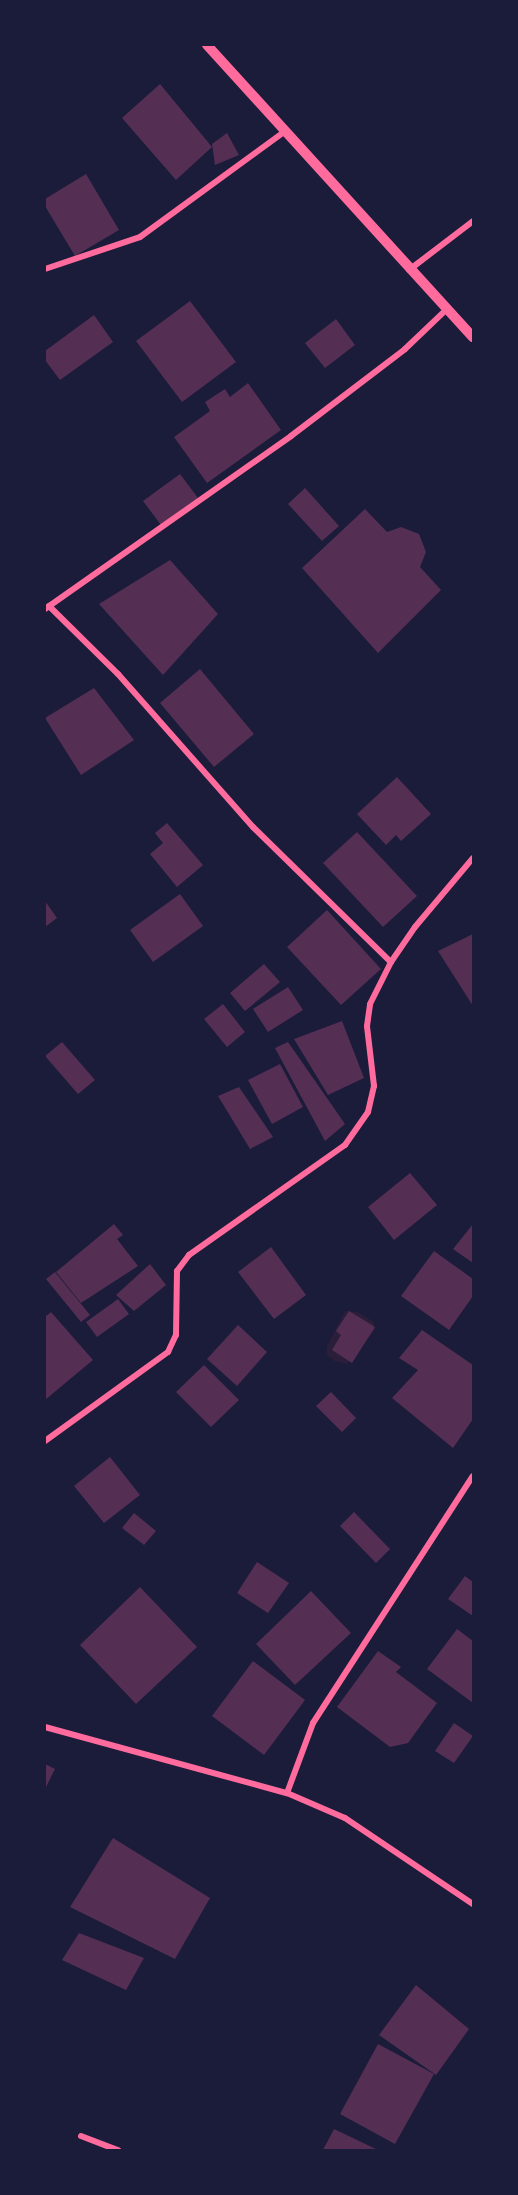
<!DOCTYPE html>
<style>
body{margin:0}
#map{position:relative;width:518px;height:2195px;overflow:hidden;background:#1b1b3a;font-family:"Archivo Narrow",sans-serif}
div>[style]{position:absolute}
[style*='--x']{left:calc(var(--x)*1px);top:calc(var(--y)*1px);width:calc(var(--w)*1px);rotate:calc(var(--a)*1deg)}
.green>*{inset:0;background:#2a1e3b}
.building>*{inset:0;background:#542f53}
.minor>*{height:6px;margin:-3px;padding:0 3px;transform-origin:3px;border-radius:3px;background:#ff6b9d}
.tertiary>*{height:10px;margin:-5px;padding:0 5px;transform-origin:5px;border-radius:5px;background:#ff6b9d}
span{translate:-50% -50%;white-space:nowrap;text-align:center;line-height:1.15;-webkit-text-stroke:4.5px #1b1b3a;paint-order:stroke}
.frame{position:absolute;inset:0;border:46px solid #1b1b3a;pointer-events:none}
</style>
<div id="map">
<div class="green">
<i style="clip-path:polygon(345px 1311px,358px 1312px,374px 1322px,375px 1330px,347px 1364px,334px 1361px,327px 1355px,327px 1346px)"></i>
</div>
<div class="building">
<i style="clip-path:polygon(160px 84px,212px 147px,176px 180px,122px 118px)"></i>
<i style="clip-path:polygon(227px 133px,239px 155px,215px 165px,212px 144px)"></i>
<i style="clip-path:polygon(86px 174px,119px 230px,75px 256px,45px 206px,45px 199px)"></i>
<i style="clip-path:polygon(190px 301px,236px 362px,182px 402px,136px 341px)"></i>
<i style="clip-path:polygon(94px 315px,113px 342px,60px 380px,45px 360px,45px 351px)"></i>
<i style="clip-path:polygon(336px 319px,355px 345px,325px 368px,305px 343px)"></i>
<i style="clip-path:polygon(248px 383px,281px 430px,207px 483px,174px 437px,210px 411px,205px 402px,225px 389px,230px 397px)"></i>
<i style="clip-path:polygon(180px 474px,198px 498px,161px 525px,143px 501px)"></i>
<i style="clip-path:polygon(305px 488px,339px 526px,322px 541px,288px 504px)"></i>
<i style="clip-path:polygon(365px 509px,387px 532px,401px 527px,419px 534px,426px 552px,420px 567px,441px 590px,378px 653px,302px 568px)"></i>
<i style="clip-path:polygon(170px 560px,218px 614px,163px 675px,99px 604px)"></i>
<i style="clip-path:polygon(200px 669px,254px 734px,214px 767px,160px 703px)"></i>
<i style="clip-path:polygon(94px 688px,134px 740px,81px 775px,45px 718px)"></i>
<i style="clip-path:polygon(397px 777px,431px 814px,401px 841px,396px 835px,386px 845px,357px 814px)"></i>
<i style="clip-path:polygon(167px 823px,203px 865px,177px 887px,150px 854px,163px 843px,155px 833px)"></i>
<i style="clip-path:polygon(357px 832px,417px 896px,383px 927px,323px 863px)"></i>
<i style="clip-path:polygon(180px 894px,203px 926px,153px 962px,130px 930px)"></i>
<i style="clip-path:polygon(45px 901px,57px 918px,45px 927px)"></i>
<i style="clip-path:polygon(327px 910px,381px 969px,341px 1005px,287px 947px)"></i>
<i style="clip-path:polygon(473px 934px,473px 1006px,438px 951px)"></i>
<i style="clip-path:polygon(264px 964px,280px 982px,245px 1011px,230px 993px)"></i>
<i style="clip-path:polygon(288px 987px,303px 1010px,268px 1032px,253px 1009px)"></i>
<i style="clip-path:polygon(223px 1004px,245px 1032px,227px 1047px,204px 1019px)"></i>
<i style="clip-path:polygon(342px 1021px,364px 1078px,328px 1095px,294px 1039px)"></i>
<i style="clip-path:polygon(62px 1042px,95px 1080px,78px 1094px,45px 1056px)"></i>
<i style="clip-path:polygon(288px 1042px,345px 1124px,325px 1141px,275px 1048px)"></i>
<i style="clip-path:polygon(280px 1064px,303px 1107px,272px 1124px,248px 1080px)"></i>
<i style="clip-path:polygon(239px 1087px,273px 1137px,250px 1149px,218px 1096px)"></i>
<i style="clip-path:polygon(410px 1173px,437px 1205px,394px 1240px,368px 1207px)"></i>
<i style="clip-path:polygon(114px 1224px,123px 1235px,117px 1239px,138px 1266px,81px 1303px,56px 1272px)"></i>
<i style="clip-path:polygon(473px 1224px,473px 1263px,453px 1249px)"></i>
<i style="clip-path:polygon(271px 1247px,306px 1295px,274px 1319px,238px 1272px)"></i>
<i style="clip-path:polygon(434px 1251px,473px 1279px,473px 1296px,449px 1330px,401px 1296px)"></i>
<i style="clip-path:polygon(150px 1264px,166px 1285px,134px 1311px,116px 1295px)"></i>
<i style="clip-path:polygon(55px 1272px,90px 1315px,81px 1322px,46px 1279px)"></i>
<i style="clip-path:polygon(118px 1299px,129px 1314px,97px 1337px,86px 1322px)"></i>
<i style="clip-path:polygon(349px 1311px,375px 1327px,352px 1363px,332px 1350px,341px 1335px,336px 1331px)"></i>
<i style="clip-path:polygon(51px 1312px,93px 1360px,45px 1400px,45px 1317px)"></i>
<i style="clip-path:polygon(238px 1325px,267px 1352px,237px 1386px,207px 1359px)"></i>
<i style="clip-path:polygon(422px 1330px,473px 1365px,473px 1419px,453px 1448px,392px 1398px,418px 1370px,399px 1358px)"></i>
<i style="clip-path:polygon(204px 1365px,239px 1400px,211px 1427px,176px 1392px)"></i>
<i style="clip-path:polygon(331px 1392px,356px 1418px,342px 1432px,316px 1406px)"></i>
<i style="clip-path:polygon(110px 1457px,140px 1495px,104px 1523px,74px 1486px)"></i>
<i style="clip-path:polygon(354px 1512px,390px 1549px,376px 1563px,340px 1526px)"></i>
<i style="clip-path:polygon(134px 1513px,156px 1531px,144px 1545px,122px 1528px)"></i>
<i style="clip-path:polygon(257px 1562px,289px 1583px,268px 1613px,237px 1593px)"></i>
<i style="clip-path:polygon(465px 1576px,473px 1582px,473px 1616px,448px 1599px)"></i>
<i style="clip-path:polygon(140px 1587px,197px 1647px,136px 1704px,80px 1645px)"></i>
<i style="clip-path:polygon(311px 1591px,351px 1633px,295px 1685px,256px 1644px)"></i>
<i style="clip-path:polygon(457px 1629px,473px 1641px,473px 1703px,427px 1669px)"></i>
<i style="clip-path:polygon(378px 1651px,401px 1667px,396px 1672px,437px 1703px,408px 1743px,390px 1747px,337px 1707px)"></i>
<i style="clip-path:polygon(253px 1661px,305px 1700px,264px 1755px,212px 1716px)"></i>
<i style="clip-path:polygon(454px 1723px,473px 1736px,454px 1763px,435px 1751px)"></i>
<i style="clip-path:polygon(45px 1764px,55px 1769px,45px 1789px)"></i>
<i style="clip-path:polygon(113px 1838px,210px 1898px,175px 1959px,70px 1907px)"></i>
<i style="clip-path:polygon(79px 1933px,144px 1958px,126px 1990px,62px 1960px)"></i>
<i style="clip-path:polygon(416px 1985px,469px 2029px,436px 2075px,379px 2035px)"></i>
<i style="clip-path:polygon(378px 2044px,434px 2074px,395px 2144px,340px 2114px)"></i>
<i style="clip-path:polygon(334px 2129px,378px 2150px,323px 2150px)"></i>
</div>
<div class="minor">
<i style="--x:45;--y:269;--w:100;--a:-18.6"></i>
<i style="--x:140;--y:237;--w:178;--a:-36.1"></i>
<i style="--x:409;--y:270;--w:81;--a:-37.4"></i>
<i style="--x:49;--y:606;--w:97;--a:44.6"></i>
<i style="--x:118;--y:674;--w:204;--a:48.6"></i>
<i style="--x:253;--y:827;--w:193;--a:44.4"></i>
<i style="--x:45;--y:609;--w:301;--a:-35.1"></i>
<i style="--x:291;--y:436;--w:143;--a:-37.3"></i>
<i style="--x:405;--y:349;--w:57;--a:-43.6"></i>
<i style="--x:45;--y:1441;--w:152;--a:-35.9"></i>
<i style="--x:168;--y:1352;--w:19;--a:-65"></i>
<i style="--x:176;--y:1335;--w:64;--a:-89.1"></i>
<i style="--x:177;--y:1271;--w:20;--a:-53"></i>
<i style="--x:189;--y:1255;--w:191;--a:-35.2"></i>
<i style="--x:345;--y:1145;--w:40;--a:-55.1"></i>
<i style="--x:368;--y:1112;--w:27;--a:-77"></i>
<i style="--x:374;--y:1086;--w:60;--a:-96.7"></i>
<i style="--x:367;--y:1026;--w:22;--a:-82"></i>
<i style="--x:370;--y:1004;--w:47;--a:-63.4"></i>
<i style="--x:391;--y:962;--w:42;--a:-55.6"></i>
<i style="--x:415;--y:927;--w:90;--a:-50"></i>
<i style="--x:45;--y:1727;--w:251;--a:15.3"></i>
<i style="--x:287;--y:1793;--w:63;--a:23.3"></i>
<i style="--x:345;--y:1818;--w:154;--a:33.9"></i>
<i style="--x:287;--y:1793;--w:75;--a:-69.6"></i>
<i style="--x:313;--y:1723;--w:294;--a:-57.1"></i>
<i style="--x:81;--y:2136;--w:40;--a:21"></i>
</div>
<div class="tertiary">
<i style="--x:207;--y:45;--w:395;--a:47.7"></i>
</div>
<div class="frame"></div>
</div>
